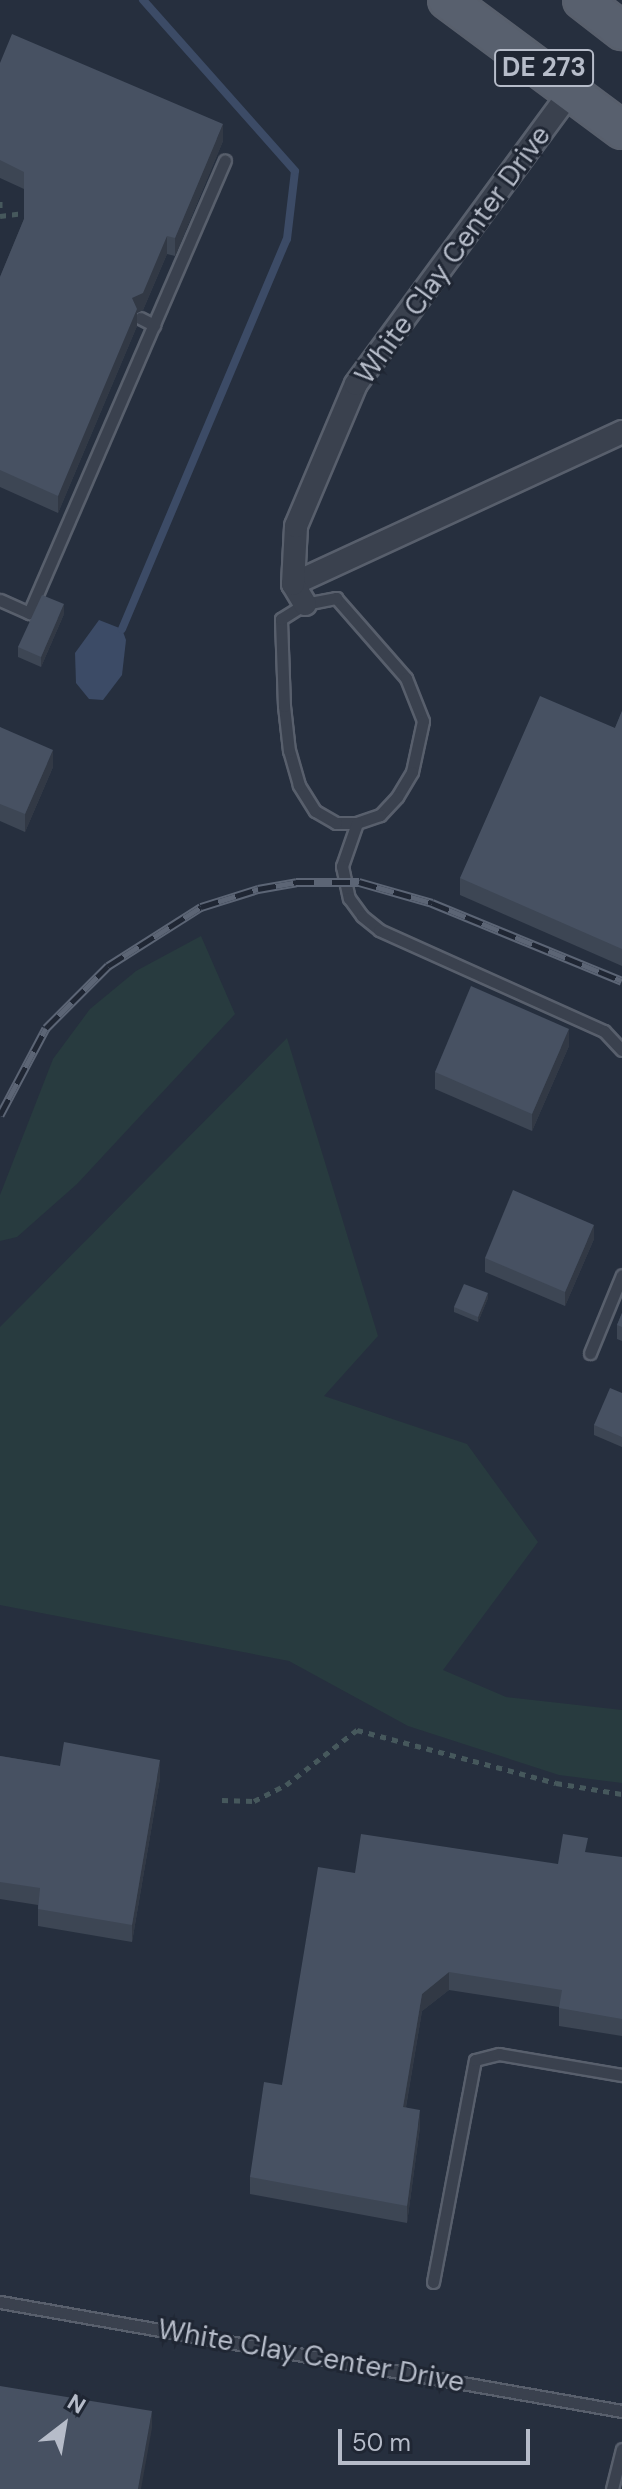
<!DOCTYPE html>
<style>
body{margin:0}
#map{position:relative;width:622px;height:2489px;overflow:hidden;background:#262f3e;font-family:"DM Sans",sans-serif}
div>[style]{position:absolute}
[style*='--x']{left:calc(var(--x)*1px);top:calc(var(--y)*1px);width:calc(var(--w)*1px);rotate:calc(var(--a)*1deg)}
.green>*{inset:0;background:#283b3f}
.water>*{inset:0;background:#3c4b66}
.stream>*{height:8px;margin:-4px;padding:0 4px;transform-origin:4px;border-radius:4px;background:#3c4b66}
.path>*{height:5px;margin-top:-2.5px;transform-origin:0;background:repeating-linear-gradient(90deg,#46585c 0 6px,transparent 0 12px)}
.roads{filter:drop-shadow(2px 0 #585f6c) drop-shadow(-2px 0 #585f6c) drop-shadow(0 2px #585f6c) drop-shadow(0 -2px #585f6c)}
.lane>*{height:11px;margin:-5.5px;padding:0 5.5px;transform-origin:5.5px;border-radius:5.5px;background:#3a414e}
.street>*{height:22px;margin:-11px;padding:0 11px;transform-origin:11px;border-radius:11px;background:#3a414e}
.primary>*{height:36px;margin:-18px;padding:0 18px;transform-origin:18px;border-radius:18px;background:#58606e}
.rail>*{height:9px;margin-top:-4.5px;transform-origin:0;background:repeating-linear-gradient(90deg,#1f2633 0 18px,#5c6575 0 36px);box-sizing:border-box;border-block:2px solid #5c6575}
.wall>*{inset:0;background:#3d4654}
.shaded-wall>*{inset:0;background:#323945}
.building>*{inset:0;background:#475162}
span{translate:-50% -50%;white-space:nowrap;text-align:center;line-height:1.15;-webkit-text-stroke:6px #1f2633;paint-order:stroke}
.shield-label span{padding:2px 6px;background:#1f2633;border:2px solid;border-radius:6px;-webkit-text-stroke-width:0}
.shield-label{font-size:26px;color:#b6bcc9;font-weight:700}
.street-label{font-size:28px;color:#b6bcc9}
.north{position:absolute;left:24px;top:2385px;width:80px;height:80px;-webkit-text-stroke:6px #1f2633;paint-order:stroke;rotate:31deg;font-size:22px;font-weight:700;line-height:32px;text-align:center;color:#b6bcc9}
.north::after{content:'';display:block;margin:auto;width:28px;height:36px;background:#b6bcc9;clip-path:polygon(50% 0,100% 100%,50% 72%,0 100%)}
.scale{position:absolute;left:338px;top:2429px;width:192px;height:36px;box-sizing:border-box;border:4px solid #b6bcc9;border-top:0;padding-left:10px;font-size:24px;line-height:28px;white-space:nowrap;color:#b6bcc9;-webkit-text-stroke:6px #1f2633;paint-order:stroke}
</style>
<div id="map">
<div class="green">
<i style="clip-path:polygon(201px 936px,235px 1014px,77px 1184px,17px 1237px,0 1241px,0 1195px,53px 1059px,90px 1009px,136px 971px)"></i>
<i style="clip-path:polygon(287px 1038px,378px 1336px,324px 1396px,467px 1444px,538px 1542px,443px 1670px,506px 1697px,622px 1710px,622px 1783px,559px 1775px,408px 1726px,289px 1661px,0 1605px,0 1327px)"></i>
</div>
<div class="water">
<i style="clip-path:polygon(99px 620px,122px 629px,126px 640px,122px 675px,103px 700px,89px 699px,76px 683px,75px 653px)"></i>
</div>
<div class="stream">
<i style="--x:122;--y:629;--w:423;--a:-67.1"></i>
<i style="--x:287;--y:239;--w:68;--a:-83.3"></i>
<i style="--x:295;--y:171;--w:229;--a:-131.6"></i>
</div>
<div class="path">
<i style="--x:0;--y:201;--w:8;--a:90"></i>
<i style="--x:0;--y:216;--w:24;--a:-7"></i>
<i style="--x:222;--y:1800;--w:32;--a:2"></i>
<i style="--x:254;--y:1801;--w:36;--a:-27"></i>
<i style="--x:286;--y:1785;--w:90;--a:-37.8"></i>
<i style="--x:357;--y:1730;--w:206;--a:14.9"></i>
<i style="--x:556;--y:1783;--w:67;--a:9.5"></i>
</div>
<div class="roads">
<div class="lane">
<i style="--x:140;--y:318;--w:16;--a:27"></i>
<i style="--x:336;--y:598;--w:106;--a:48.8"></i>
<i style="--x:406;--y:678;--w:46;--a:68.4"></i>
<i style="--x:423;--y:721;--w:52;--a:102.2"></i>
<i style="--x:412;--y:772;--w:29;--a:121"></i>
<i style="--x:397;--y:797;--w:25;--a:133"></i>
<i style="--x:380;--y:815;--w:24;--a:161"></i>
<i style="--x:357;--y:823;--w:21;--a:180"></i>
<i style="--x:336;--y:823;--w:24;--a:-150"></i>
<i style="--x:315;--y:811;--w:31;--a:-122"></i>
<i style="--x:299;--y:785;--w:35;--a:-106"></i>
<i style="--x:289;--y:751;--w:45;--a:-96.3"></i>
<i style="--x:284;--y:706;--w:87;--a:-92"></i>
<i style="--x:281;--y:619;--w:28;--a:-32"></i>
<i style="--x:305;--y:604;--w:32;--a:-11"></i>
<i style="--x:0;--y:600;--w:32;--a:24"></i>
<i style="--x:29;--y:613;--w:493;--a:-66.6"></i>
<i style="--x:357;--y:823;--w:46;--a:109.2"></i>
<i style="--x:342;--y:866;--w:33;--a:78"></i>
<i style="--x:349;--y:898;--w:22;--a:54"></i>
<i style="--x:362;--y:916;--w:22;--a:39"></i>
<i style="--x:379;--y:930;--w:247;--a:24.2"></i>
<i style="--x:604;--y:1031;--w:26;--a:47"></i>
<i style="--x:590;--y:1353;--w:84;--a:-67.7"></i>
<i style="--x:433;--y:2282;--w:226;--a:-79.3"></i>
<i style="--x:475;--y:2060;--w:25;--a:-14"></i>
<i style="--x:499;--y:2054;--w:125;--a:9.7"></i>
<i style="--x:0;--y:2302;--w:631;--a:9.94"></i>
<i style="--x:612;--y:2489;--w:41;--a:-76"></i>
</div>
<div class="street">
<i style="--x:293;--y:584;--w:362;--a:-24.8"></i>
<i style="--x:305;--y:604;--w:23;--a:-121"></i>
<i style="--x:293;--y:584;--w:58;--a:-87"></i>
<i style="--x:296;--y:526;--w:154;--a:-67.1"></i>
<i style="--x:356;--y:384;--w:366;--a:-53.7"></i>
</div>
<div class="primary">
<i style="--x:447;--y:0;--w:218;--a:36.6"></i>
<i style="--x:582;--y:0;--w:51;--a:37.8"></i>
</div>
</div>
<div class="rail">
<i style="--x:0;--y:1115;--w:98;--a:-62.1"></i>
<i style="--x:46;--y:1028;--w:88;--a:-45"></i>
<i style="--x:108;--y:966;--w:110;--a:-32.4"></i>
<i style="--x:201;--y:907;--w:60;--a:-17.5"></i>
<i style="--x:258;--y:889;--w:39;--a:-10"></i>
<i style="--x:296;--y:882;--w:63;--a:0"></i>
<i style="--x:359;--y:882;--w:76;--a:16"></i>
<i style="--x:432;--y:903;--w:205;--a:22.3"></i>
</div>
<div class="wall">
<i style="clip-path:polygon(0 63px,223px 141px,175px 256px,167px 254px,143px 310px,137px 313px,137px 326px,58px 513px,0 487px,0 277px,24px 219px,24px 189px,0 178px)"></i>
<i style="clip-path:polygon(64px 614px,41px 667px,18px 657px,18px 647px)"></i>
<i style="clip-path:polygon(622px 711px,622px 966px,460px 895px,460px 878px,615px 728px)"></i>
<i style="clip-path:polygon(0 727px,53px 767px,25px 832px,0 821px)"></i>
<i style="clip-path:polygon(569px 1046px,532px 1131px,435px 1089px,435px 1072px)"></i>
<i style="clip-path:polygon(594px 1239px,565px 1306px,485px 1272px,485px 1258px)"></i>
<i style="clip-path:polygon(488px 1298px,478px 1322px,454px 1312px,454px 1307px)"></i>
<i style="clip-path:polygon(622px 1313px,622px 1341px,617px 1339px,617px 1325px)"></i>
<i style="clip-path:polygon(622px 1393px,622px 1447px,594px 1435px,594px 1425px)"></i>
<i style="clip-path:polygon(0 1756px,60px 1766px,160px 1778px,132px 1942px,38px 1926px,38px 1905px,0 1899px)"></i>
<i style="clip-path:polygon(622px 1857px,622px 2036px,559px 2026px,559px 2007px,449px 1990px,422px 2011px,406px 2107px,420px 2127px,407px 2223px,250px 2194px,250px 2177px,355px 1873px,558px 1864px)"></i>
</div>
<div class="shaded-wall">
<i style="clip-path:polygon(223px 124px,223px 141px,175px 256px,175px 238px)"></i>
<i style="clip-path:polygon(167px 236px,167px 254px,143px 310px,137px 313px,137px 326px,58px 513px,58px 496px,132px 298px)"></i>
<i style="clip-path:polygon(64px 604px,64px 614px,41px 667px,41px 657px)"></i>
<i style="clip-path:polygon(53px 750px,53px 767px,25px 832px,25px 814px)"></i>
<i style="clip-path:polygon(569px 1029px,569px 1046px,532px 1131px,532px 1114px)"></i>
<i style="clip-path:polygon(594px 1225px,594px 1239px,565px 1306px,565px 1292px)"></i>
<i style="clip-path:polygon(488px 1293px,488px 1298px,478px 1322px,478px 1317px)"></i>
<i style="clip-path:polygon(160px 1760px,160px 1778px,132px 1942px,132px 1925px)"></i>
<i style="clip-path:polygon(449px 1972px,449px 1990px,422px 2011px,403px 2124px,403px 2107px,422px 1994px)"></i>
<i style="clip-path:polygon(420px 2110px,420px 2127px,407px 2223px,407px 2206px)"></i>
<i style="clip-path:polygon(152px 2411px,152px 2428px,141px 2489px,138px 2489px)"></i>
</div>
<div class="building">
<i style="clip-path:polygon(12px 34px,223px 124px,175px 238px,167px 236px,143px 293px,132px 298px,137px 309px,58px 496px,0 470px,0 277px,24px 219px,24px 172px,0 160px,0 63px)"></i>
<i style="clip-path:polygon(42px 595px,64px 604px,41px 657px,18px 647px)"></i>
<i style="clip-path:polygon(540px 696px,615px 728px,622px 711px,622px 949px,460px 878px)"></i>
<i style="clip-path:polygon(0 727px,53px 750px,25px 814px,0 804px)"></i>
<i style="clip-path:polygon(471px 986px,569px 1029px,532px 1114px,435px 1072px)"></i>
<i style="clip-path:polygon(513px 1190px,594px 1225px,565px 1292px,485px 1258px)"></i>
<i style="clip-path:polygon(464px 1284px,488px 1293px,478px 1317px,454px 1307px)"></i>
<i style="clip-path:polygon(622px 1313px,622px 1327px,617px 1325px)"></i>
<i style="clip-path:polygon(610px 1388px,622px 1393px,622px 1437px,594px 1425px)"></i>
<i style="clip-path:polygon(64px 1742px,160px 1760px,132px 1925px,38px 1909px,40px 1888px,0 1882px,0 1756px,60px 1766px)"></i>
<i style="clip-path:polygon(361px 1834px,558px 1864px,563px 1834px,588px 1838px,585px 1852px,622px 1857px,622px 2019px,559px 2008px,562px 1990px,449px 1972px,422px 1994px,403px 2107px,420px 2110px,407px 2206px,250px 2177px,264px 2082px,282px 2085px,318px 1867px,355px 1873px)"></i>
<i style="clip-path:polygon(0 2386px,152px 2411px,138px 2489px,0 2489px)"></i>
</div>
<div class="shield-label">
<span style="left:544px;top:68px">DE 273</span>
</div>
<div class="street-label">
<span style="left:453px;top:255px;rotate:-54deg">White Clay Center Drive</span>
<span style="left:311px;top:2356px;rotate:10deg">White Clay Center Drive</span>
</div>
<div class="north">N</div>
<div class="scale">50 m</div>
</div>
